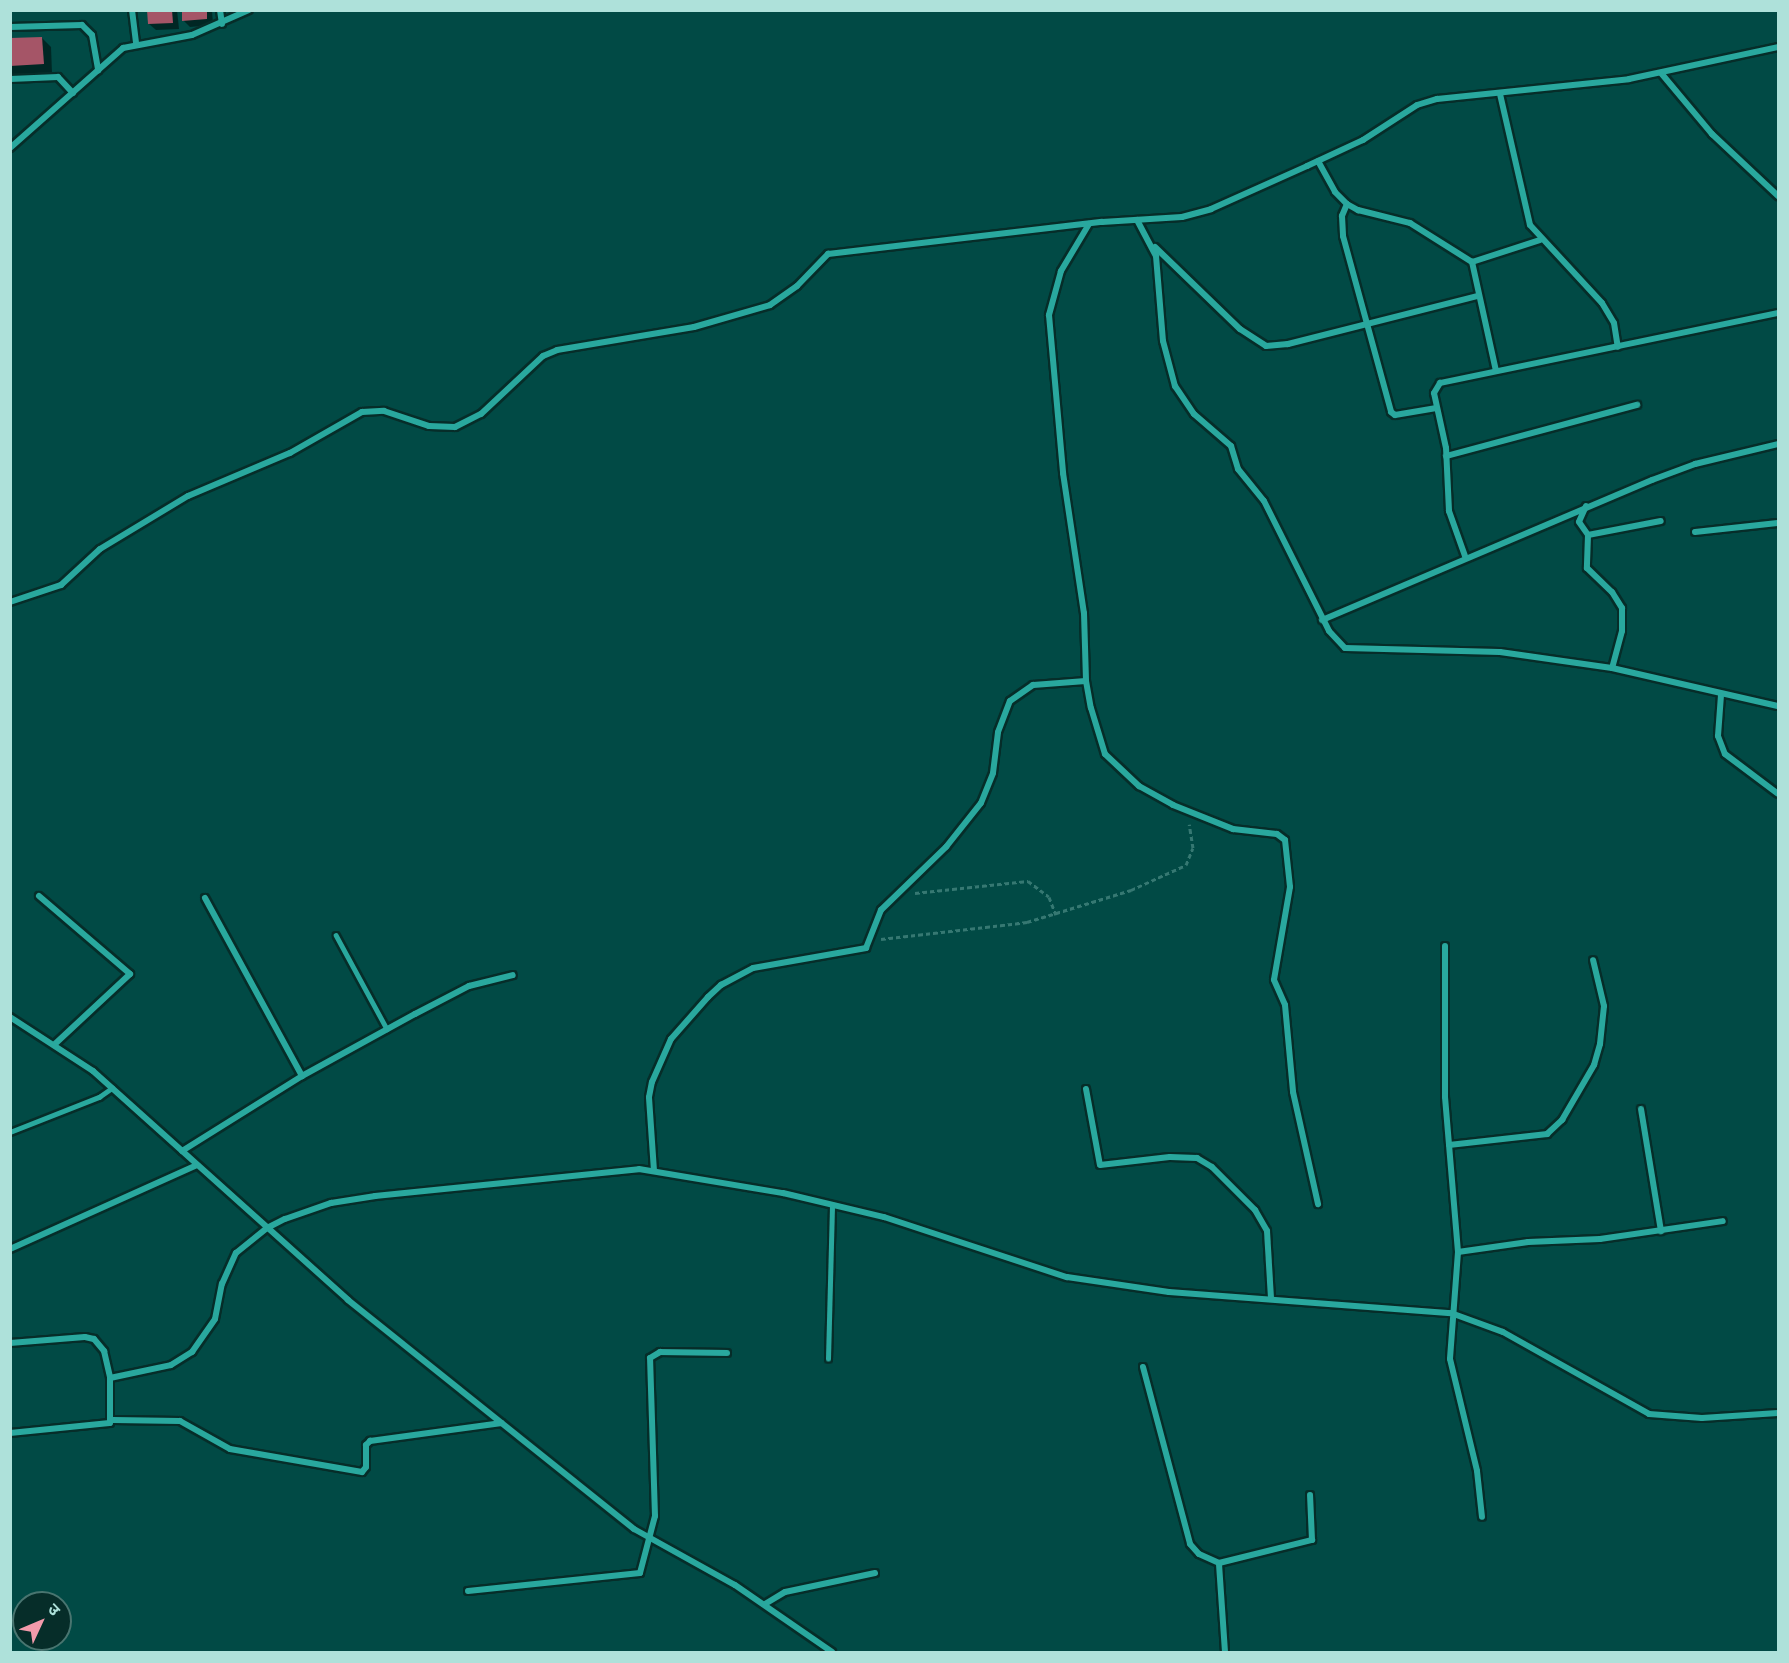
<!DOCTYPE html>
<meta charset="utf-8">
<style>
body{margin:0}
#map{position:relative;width:1789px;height:1663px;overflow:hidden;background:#014a45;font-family:Rubik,"Noto Sans Devanagari",sans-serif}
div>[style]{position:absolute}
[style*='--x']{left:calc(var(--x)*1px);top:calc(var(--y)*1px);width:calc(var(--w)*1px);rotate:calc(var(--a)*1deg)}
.shadow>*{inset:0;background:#0007}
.building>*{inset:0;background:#a55567}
.path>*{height:3px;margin-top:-1.5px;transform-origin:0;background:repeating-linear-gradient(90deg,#367872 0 4.5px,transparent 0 7.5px)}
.roads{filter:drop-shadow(2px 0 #062d29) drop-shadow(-2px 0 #062d29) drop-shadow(0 2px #062d29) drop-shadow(0 -2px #062d29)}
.lane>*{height:4.5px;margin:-2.25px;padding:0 2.25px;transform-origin:2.25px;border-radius:2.25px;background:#29a89e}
.street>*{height:6px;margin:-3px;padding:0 3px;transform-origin:3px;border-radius:3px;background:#29a89e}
span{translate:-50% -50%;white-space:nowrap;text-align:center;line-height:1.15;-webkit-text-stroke:6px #062d29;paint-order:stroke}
.frame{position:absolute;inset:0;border:12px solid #aee1da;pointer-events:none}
.north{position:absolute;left:12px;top:1591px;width:60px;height:60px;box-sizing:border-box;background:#062d29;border:2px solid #497570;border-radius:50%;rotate:46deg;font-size:16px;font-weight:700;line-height:24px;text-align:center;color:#aee1da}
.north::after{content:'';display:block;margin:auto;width:21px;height:27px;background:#f39aab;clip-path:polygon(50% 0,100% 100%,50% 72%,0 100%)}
</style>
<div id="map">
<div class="shadow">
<i style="clip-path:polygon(148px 10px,177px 10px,179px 29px,156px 30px,149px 24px)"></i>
<i style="clip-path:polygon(183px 10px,212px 10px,213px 25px,190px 27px,184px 21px)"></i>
<i style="clip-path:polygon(42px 38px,51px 47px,52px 73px,10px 75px,10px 40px)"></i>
</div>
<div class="building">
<i style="clip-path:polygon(147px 10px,172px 10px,173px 23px,148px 24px)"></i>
<i style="clip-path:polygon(182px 10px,207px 10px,207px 19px,182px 21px)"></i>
<i style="clip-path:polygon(42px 37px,44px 64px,10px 66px,10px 38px)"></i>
</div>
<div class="path">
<i style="--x:915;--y:893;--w:114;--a:-6.1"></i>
<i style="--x:1028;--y:881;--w:26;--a:37"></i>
<i style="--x:1049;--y:897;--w:19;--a:69"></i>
<i style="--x:881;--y:939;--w:147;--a:-6.6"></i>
<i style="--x:1027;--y:922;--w:109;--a:-17.1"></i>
<i style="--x:1131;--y:890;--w:60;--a:-24.4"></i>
<i style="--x:1186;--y:865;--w:18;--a:-68"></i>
<i style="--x:1193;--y:848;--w:24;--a:-99"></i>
</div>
<div class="roads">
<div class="lane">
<i style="--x:336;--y:935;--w:107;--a:61.5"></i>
<i style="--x:10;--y:1132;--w:96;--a:-21.5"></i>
<i style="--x:99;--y:1097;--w:16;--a:-35"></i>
<i style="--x:828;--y:1359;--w:154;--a:-88.5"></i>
</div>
<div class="street">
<i style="--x:132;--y:10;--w:34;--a:83"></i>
<i style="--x:220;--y:10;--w:14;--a:82"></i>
<i style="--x:10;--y:27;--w:72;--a:-1.6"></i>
<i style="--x:82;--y:25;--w:14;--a:45"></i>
<i style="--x:92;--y:35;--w:36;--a:80"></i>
<i style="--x:1661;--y:73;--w:80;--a:50.1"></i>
<i style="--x:1712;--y:134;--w:91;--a:43.2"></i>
<i style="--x:10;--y:79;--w:48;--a:-2.4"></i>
<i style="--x:58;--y:77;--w:22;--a:47"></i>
<i style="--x:1500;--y:94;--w:134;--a:77.1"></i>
<i style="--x:1530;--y:225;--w:106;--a:47.3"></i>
<i style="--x:1602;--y:303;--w:23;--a:59"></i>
<i style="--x:1614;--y:323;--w:24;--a:81"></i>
<i style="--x:10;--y:148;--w:151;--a:-41.5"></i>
<i style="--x:123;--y:48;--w:70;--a:-10.7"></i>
<i style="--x:192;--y:35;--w:62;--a:-23.7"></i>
<i style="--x:1318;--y:161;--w:35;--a:61"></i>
<i style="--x:1335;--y:192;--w:17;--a:45"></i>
<i style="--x:1347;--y:204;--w:13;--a:29"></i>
<i style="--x:1358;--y:210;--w:54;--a:14"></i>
<i style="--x:1410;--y:223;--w:73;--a:32.2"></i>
<i style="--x:1347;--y:204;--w:13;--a:113"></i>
<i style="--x:1342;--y:216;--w:20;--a:87"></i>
<i style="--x:1343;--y:236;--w:182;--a:74.7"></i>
<i style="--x:1391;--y:412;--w:5;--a:37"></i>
<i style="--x:1395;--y:415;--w:42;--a:-9.7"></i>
<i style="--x:1137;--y:220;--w:41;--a:62.2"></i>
<i style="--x:1156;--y:256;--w:85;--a:85.3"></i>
<i style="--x:1163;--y:341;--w:47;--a:75.1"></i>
<i style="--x:1175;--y:386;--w:34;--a:56"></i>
<i style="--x:1194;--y:414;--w:49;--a:40.9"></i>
<i style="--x:1231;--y:446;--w:24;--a:73"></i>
<i style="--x:1238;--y:469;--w:41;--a:50.9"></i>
<i style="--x:1264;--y:501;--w:145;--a:63.4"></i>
<i style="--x:1329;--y:631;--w:23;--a:47"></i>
<i style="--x:1345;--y:648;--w:155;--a:1.5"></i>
<i style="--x:1500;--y:652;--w:113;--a:8.1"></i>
<i style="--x:1612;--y:668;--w:170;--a:12.9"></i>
<i style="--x:1089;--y:224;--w:55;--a:120.8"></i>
<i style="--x:1061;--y:271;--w:46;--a:105.3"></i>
<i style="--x:1049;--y:315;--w:159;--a:84.9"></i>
<i style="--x:1063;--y:473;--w:142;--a:81.5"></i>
<i style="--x:1084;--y:613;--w:68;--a:88.3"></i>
<i style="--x:1086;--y:681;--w:27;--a:80"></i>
<i style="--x:1091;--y:708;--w:48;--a:73.1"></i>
<i style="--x:1105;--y:754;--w:47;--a:43.3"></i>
<i style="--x:1139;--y:786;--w:39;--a:29"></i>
<i style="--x:1173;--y:805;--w:65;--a:21.8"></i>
<i style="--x:1233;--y:829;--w:44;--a:6.5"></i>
<i style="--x:1277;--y:834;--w:10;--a:37"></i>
<i style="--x:1285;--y:840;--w:47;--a:83.9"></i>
<i style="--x:1290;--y:887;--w:94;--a:99.8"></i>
<i style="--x:1274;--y:980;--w:27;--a:66"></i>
<i style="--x:1285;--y:1005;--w:87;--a:84.7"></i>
<i style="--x:1293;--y:1092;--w:115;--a:77.4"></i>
<i style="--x:1155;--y:247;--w:118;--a:44"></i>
<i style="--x:1240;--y:329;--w:31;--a:33"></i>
<i style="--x:1266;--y:346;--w:22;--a:-5"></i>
<i style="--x:1288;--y:344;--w:196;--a:-14.2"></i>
<i style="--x:1496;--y:371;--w:112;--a:-102.4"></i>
<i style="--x:1472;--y:262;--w:71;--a:-17.9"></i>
<i style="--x:1446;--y:456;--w:198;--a:-15"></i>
<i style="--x:1586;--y:506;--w:17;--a:114"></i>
<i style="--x:1579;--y:522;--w:16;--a:55"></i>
<i style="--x:1588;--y:535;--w:33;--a:92"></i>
<i style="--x:1587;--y:568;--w:35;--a:44"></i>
<i style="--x:1612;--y:592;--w:19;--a:58"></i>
<i style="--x:1622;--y:608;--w:23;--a:90"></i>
<i style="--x:1622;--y:631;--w:38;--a:105"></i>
<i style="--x:1695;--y:532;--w:83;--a:-6.2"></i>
<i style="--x:1588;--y:535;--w:74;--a:-10.9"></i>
<i style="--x:1465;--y:556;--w:48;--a:-109.6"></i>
<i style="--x:1449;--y:511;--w:63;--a:-92.7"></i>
<i style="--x:1446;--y:448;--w:56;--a:-102.3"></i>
<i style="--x:1434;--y:393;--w:12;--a:-59"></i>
<i style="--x:1440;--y:383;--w:345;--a:-11.7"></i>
<i style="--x:10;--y:602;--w:54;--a:-18.4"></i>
<i style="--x:61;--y:585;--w:53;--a:-42.7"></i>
<i style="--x:100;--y:549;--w:103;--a:-31.1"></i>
<i style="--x:188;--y:496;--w:111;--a:-22.9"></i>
<i style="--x:290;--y:453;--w:83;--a:-29.7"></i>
<i style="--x:362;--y:412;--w:22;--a:-3"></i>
<i style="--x:384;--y:411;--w:47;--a:18.4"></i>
<i style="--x:429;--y:426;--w:26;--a:2"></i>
<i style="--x:455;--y:427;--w:29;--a:-27"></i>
<i style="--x:481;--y:414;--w:85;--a:-43.1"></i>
<i style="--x:543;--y:356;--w:15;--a:-23"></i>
<i style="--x:557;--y:350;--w:139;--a:-9.5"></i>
<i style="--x:694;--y:327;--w:79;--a:-16.1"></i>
<i style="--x:770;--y:305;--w:33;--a:-35"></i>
<i style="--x:797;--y:286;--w:45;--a:-45.9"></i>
<i style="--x:828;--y:254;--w:276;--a:-6.7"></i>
<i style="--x:1102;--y:222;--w:80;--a:-3.6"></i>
<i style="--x:1182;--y:217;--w:30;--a:-15"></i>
<i style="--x:1211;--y:209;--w:105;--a:-24.1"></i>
<i style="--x:1307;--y:166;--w:62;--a:-24.9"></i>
<i style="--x:1363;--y:140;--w:64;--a:-32.9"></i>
<i style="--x:1417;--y:105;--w:21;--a:-17"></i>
<i style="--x:1437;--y:99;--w:193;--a:-5.9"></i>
<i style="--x:1629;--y:79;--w:152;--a:-12.1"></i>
<i style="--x:1322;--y:620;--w:358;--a:-23"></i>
<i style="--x:1652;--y:480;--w:46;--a:-20.4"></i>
<i style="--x:1695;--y:464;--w:85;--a:-13.5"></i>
<i style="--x:1721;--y:695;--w:41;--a:94.2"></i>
<i style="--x:1718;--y:736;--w:19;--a:69"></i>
<i style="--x:1725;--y:754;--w:66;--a:37"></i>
<i style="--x:39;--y:896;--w:120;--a:40.6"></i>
<i style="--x:130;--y:974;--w:103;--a:137"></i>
<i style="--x:205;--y:898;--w:203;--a:61.4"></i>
<i style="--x:1445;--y:946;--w:151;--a:90"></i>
<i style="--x:1445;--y:1097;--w:156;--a:85.2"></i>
<i style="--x:1458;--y:1252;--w:107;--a:94.3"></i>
<i style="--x:1450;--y:1359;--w:115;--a:76.4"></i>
<i style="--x:1477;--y:1471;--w:46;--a:83.8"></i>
<i style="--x:10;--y:1017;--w:99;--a:33"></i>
<i style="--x:93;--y:1071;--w:343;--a:41.9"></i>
<i style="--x:348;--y:1300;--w:366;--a:38.7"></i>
<i style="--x:634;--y:1529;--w:115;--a:29"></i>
<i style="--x:735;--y:1585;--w:118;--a:34.6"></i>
<i style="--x:1086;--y:1089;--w:77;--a:79.6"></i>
<i style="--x:1100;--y:1165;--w:70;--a:-6.5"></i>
<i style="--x:1170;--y:1157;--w:27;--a:2"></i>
<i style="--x:1197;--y:1158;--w:17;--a:31"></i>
<i style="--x:1212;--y:1167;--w:61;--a:45"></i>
<i style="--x:1255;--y:1210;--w:24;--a:60"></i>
<i style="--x:1267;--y:1231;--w:68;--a:86.6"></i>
<i style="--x:1641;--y:1109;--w:124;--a:80.7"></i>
<i style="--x:1449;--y:1145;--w:99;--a:-6.4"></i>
<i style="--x:1547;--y:1134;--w:21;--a:-43"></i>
<i style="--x:1562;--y:1120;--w:64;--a:-59.8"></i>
<i style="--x:1594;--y:1065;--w:22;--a:-74"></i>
<i style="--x:1600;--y:1044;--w:38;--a:-84"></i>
<i style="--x:1604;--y:1006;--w:47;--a:-103.4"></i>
<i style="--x:182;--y:1151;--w:142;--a:-32"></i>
<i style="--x:302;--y:1076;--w:129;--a:-28.8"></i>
<i style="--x:415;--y:1014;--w:61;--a:-27.4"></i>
<i style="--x:469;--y:986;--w:45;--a:-14"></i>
<i style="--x:654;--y:1171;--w:74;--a:-93.9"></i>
<i style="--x:649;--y:1097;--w:15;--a:-79"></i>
<i style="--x:652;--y:1082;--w:47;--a:-66.2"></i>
<i style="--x:671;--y:1039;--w:56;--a:-48.6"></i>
<i style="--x:708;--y:997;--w:18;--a:-43"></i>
<i style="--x:721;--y:985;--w:36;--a:-28"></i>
<i style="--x:753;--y:968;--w:115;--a:-10"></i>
<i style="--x:866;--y:948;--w:41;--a:-68.5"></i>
<i style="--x:881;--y:910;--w:91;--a:-44.1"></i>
<i style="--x:946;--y:847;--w:56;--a:-51.5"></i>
<i style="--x:981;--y:803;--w:32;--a:-68"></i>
<i style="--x:993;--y:773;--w:41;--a:-83"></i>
<i style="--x:998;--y:732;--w:33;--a:-69"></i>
<i style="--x:1010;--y:701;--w:28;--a:-35"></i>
<i style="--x:1033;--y:685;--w:53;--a:-4.3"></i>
<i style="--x:10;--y:1249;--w:205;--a:-24.2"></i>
<i style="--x:1458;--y:1252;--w:71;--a:-8.1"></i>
<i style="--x:1528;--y:1242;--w:72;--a:-2.4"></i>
<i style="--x:1600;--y:1239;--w:124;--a:-8.3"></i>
<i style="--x:10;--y:1343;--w:75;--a:-4.6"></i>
<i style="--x:85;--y:1337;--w:9;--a:13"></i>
<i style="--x:94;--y:1339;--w:16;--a:50"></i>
<i style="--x:104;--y:1351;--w:28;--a:77"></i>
<i style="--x:1143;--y:1367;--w:183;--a:75.1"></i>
<i style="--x:1190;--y:1544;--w:13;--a:48"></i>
<i style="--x:1199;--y:1554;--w:22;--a:24"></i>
<i style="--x:113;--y:1420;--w:67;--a:0.9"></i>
<i style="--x:180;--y:1421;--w:57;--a:29.2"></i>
<i style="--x:230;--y:1449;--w:134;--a:9.9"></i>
<i style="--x:362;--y:1472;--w:6;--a:-51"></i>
<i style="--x:366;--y:1467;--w:22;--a:-90"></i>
<i style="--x:366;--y:1445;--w:6;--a:-45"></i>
<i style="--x:370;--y:1441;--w:133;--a:-7.8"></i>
<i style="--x:10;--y:1433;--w:100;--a:-5.7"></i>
<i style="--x:110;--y:1423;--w:45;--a:-90"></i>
<i style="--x:110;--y:1378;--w:62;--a:-12"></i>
<i style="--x:171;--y:1365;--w:25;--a:-32"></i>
<i style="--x:192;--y:1352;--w:40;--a:-55.1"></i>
<i style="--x:215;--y:1319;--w:36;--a:-79"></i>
<i style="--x:222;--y:1284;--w:34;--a:-66"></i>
<i style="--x:236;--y:1253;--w:40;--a:-39"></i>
<i style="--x:267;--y:1228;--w:20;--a:-27"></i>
<i style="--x:285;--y:1219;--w:49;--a:-19.2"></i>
<i style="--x:331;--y:1203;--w:45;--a:-9"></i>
<i style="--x:375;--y:1196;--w:265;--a:-5.8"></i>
<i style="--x:639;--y:1169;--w:146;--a:9.5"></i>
<i style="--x:783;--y:1193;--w:104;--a:13.4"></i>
<i style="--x:884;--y:1217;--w:193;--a:18.2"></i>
<i style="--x:1067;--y:1277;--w:103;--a:8.4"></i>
<i style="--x:1169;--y:1292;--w:283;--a:4.3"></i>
<i style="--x:1451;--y:1313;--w:55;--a:20.1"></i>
<i style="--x:1503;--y:1332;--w:167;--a:29.3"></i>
<i style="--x:1649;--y:1414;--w:53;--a:4.3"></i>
<i style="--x:1702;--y:1418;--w:76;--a:-3.8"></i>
<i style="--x:468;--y:1591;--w:173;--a:-6"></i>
<i style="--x:640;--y:1573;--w:59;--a:-75.3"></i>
<i style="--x:655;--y:1516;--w:158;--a:-91.8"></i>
<i style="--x:650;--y:1358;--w:12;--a:-31"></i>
<i style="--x:660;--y:1352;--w:67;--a:0.9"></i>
<i style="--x:765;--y:1604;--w:23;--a:-31"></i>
<i style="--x:785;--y:1592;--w:92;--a:-11.9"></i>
<i style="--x:1225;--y:1652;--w:89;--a:-93.9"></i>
<i style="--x:1219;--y:1563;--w:96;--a:-13.9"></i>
<i style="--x:1312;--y:1540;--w:45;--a:-92.5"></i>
</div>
</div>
<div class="frame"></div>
<div class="north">उ</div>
</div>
